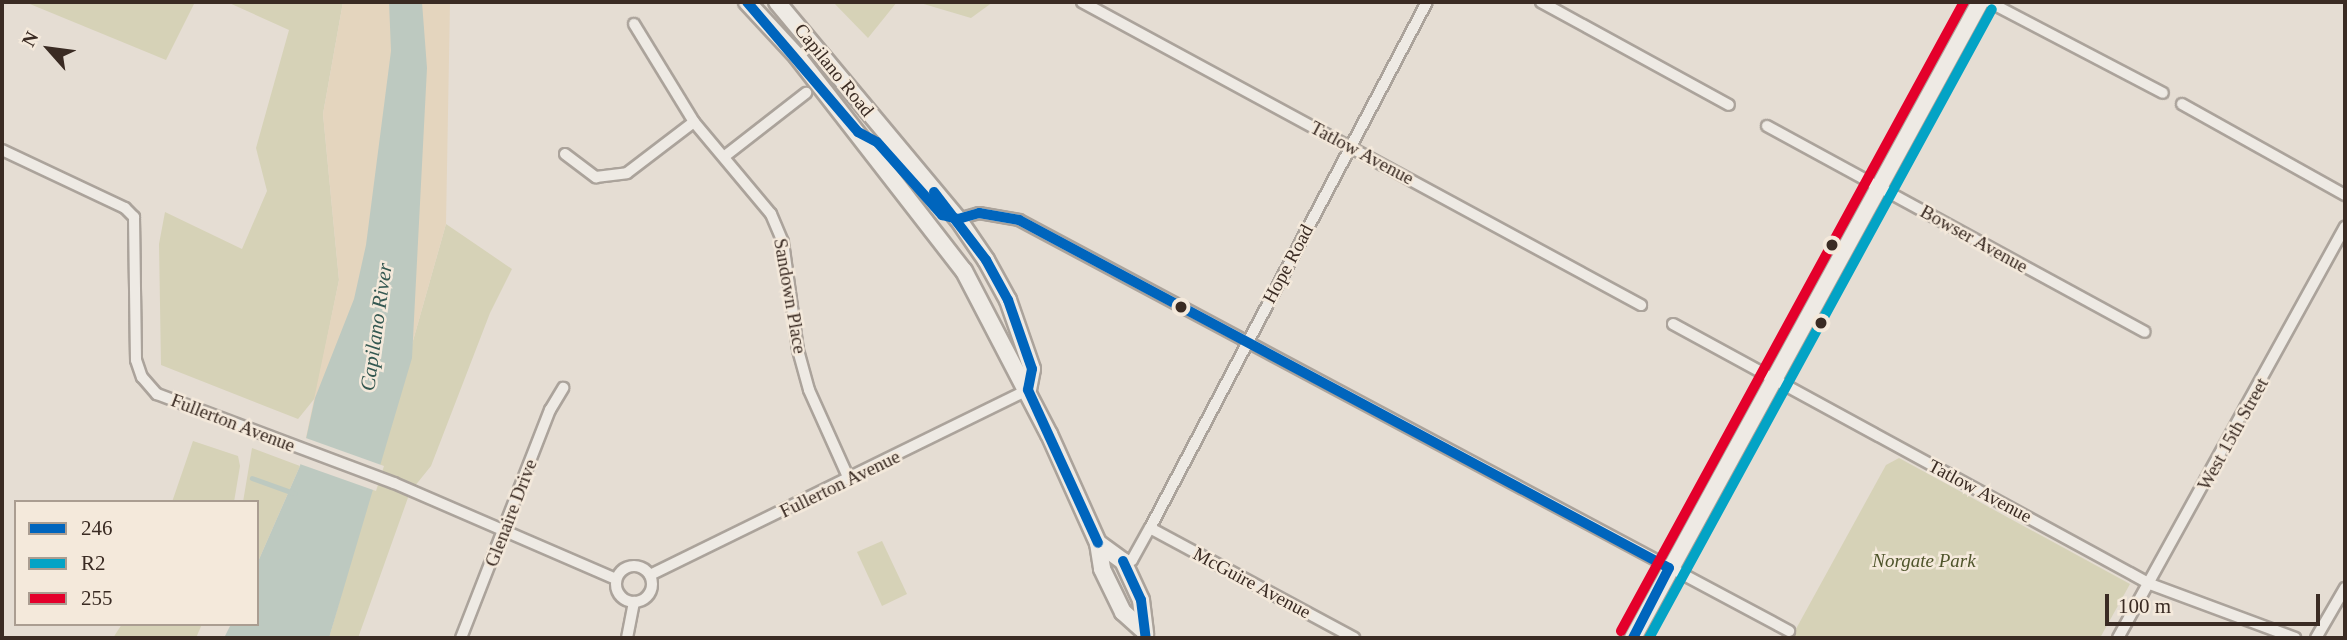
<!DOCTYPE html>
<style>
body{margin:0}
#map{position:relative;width:2347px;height:640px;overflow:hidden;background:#e5ddd3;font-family:"Times New Roman",serif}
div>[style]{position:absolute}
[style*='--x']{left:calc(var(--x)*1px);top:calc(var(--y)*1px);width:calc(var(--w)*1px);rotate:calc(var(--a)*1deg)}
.green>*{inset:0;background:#d6d2b7}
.sand>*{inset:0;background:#e4d5be}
.water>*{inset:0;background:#bdc9c0}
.pier>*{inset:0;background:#e5ddd3}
.stream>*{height:4.5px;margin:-2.25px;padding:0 2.25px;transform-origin:2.25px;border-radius:2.25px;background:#bdc9c0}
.roads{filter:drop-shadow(2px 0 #aba39b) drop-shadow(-2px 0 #aba39b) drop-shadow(0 2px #aba39b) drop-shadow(0 -2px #aba39b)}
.minor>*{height:10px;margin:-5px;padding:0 5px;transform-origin:5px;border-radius:5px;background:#eeeae4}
.minor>.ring{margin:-5px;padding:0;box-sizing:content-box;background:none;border:10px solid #eeeae4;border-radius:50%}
.secondary>*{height:16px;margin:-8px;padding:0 8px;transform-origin:8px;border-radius:8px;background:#eeeae4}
.bus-1>*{height:10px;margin:-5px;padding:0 5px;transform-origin:5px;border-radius:5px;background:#0065bd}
.bus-2>*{height:10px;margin:-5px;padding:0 5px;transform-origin:5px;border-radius:5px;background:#03a3c5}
.bus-3>*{height:10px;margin:-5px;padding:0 5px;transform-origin:5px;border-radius:5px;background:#e4002b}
.dots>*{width:19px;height:19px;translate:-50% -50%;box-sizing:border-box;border:4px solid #f4e9db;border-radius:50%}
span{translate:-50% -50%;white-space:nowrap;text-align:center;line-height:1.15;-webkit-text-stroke:5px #f4e9db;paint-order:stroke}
.street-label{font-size:19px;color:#3a2b23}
.park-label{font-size:19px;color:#4f542b;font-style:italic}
.water-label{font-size:21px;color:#345851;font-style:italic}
.frame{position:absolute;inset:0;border:4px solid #3a2b23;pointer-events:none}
.legend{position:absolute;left:14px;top:500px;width:245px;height:126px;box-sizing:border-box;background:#f4e9db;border:2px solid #aa9d91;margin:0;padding:9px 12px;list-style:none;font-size:21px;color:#3a2b23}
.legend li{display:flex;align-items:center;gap:14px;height:35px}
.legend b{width:35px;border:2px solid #aa9d91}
.north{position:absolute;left:14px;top:14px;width:70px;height:70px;-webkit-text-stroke:5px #f4e9db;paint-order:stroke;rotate:298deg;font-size:19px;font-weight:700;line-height:28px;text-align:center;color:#3a2b23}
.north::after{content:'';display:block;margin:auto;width:24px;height:32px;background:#3a2b23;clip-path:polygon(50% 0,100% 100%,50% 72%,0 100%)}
.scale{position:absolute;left:2105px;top:594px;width:215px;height:32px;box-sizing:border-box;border:4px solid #3a2b23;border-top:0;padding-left:9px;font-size:21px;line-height:24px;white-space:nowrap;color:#3a2b23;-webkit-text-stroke:5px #f4e9db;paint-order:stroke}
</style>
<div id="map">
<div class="green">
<i style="clip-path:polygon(25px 2px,195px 2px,166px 60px)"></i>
<i style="clip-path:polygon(227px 2px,343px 2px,323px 114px,339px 280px,315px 398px,298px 419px,161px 365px,159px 244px,165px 212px,242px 249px,267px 191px,256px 148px,289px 30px)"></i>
<i style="clip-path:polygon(833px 2px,897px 2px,868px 38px)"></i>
<i style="clip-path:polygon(917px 2px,993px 2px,971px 18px)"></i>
<i style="clip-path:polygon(446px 224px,512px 269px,490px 313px,431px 466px,410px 492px,358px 638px,329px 638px)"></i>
<i style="clip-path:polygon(193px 441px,238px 456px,240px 466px,234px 502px,172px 502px)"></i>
<i style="clip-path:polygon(252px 448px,300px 466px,257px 564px,257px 502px,243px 502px)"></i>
<i style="clip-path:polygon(1899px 458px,2130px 584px,2100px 638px,1791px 638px,1886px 465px)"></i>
<i style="clip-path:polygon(882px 541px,907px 594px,882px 606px,857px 552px)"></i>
<i style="clip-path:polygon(122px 624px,202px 624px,196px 638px,113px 638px)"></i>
</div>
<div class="sand">
<i style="clip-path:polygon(343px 2px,450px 2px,446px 224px,329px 638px,224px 638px,257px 624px,257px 564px,300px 466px,339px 280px,323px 114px)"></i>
</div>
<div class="water">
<i style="clip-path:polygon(389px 2px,422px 2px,427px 68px,412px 358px,329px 638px,224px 638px,231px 624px,257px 624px,257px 564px,300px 466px,315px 398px,354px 299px,366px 245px,391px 51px)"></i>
</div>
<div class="pier">
<i style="clip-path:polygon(303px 437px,384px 466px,376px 491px,297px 463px)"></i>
</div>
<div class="stream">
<i style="--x:252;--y:478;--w:45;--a:19.7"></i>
</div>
<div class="roads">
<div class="minor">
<i style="--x:1082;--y:2;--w:636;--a:28.46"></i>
<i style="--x:1541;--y:2;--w:214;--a:28.7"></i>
<i style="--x:1989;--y:2;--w:196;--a:27.6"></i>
<i style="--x:634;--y:24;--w:115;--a:58.5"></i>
<i style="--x:694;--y:122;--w:120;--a:50.1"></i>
<i style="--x:771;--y:214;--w:30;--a:67"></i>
<i style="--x:783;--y:242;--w:109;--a:82.1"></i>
<i style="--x:798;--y:350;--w:41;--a:74.6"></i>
<i style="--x:809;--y:390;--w:98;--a:65.8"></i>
<i style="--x:2182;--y:104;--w:187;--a:29.2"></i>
<i style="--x:1767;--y:126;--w:430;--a:28.6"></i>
<i style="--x:2;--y:150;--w:136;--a:25.2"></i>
<i style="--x:125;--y:208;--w:13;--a:45"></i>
<i style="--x:134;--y:217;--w:143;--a:89.2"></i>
<i style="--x:136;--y:360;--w:18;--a:71"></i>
<i style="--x:142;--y:377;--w:23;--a:49"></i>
<i style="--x:157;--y:394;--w:253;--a:20.6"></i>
<i style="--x:394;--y:483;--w:242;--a:23.4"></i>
<i style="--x:565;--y:154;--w:39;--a:37"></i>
<i style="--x:596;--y:177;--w:31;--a:-7"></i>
<i style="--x:627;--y:173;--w:84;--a:-37.3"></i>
<i style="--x:725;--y:156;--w:103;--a:-37.9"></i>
<i style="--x:958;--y:219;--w:22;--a:-16"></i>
<i style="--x:979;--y:213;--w:41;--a:9.9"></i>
<i style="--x:1019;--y:220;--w:873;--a:28.09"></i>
<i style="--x:1673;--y:324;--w:543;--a:28.59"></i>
<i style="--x:2150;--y:584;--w:155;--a:20.4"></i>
<i style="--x:1150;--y:528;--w:232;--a:28.3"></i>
<i style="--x:1123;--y:561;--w:9;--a:-6"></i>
<i style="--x:1132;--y:560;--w:37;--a:-61"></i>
<i style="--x:1150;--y:528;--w:594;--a:-62.23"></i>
<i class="ring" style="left:616px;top:566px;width:26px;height:26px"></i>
<i style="--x:650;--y:575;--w:421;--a:-26.1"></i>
<i style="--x:461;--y:638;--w:245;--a:-68.7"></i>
<i style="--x:550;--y:410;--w:26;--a:-59"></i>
<i style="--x:627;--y:638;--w:37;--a:-79"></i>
<i style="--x:2118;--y:638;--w:470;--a:-61.1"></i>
<i style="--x:2316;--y:638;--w:58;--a:-59.9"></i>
</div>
<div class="secondary">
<i style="--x:747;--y:2;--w:74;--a:47.2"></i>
<i style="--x:797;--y:56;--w:272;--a:52.2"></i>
<i style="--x:964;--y:271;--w:184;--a:62.5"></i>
<i style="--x:1049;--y:434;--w:120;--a:65.8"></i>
<i style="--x:1098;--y:543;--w:26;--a:81"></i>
<i style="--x:1102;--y:569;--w:48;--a:64"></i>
<i style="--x:1123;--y:612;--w:25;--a:42"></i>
<i style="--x:777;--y:2;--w:283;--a:50.2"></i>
<i style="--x:958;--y:219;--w:50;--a:55.7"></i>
<i style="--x:986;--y:260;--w:46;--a:61.2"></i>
<i style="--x:1008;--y:300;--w:73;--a:70.8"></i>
<i style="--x:1032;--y:369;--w:21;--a:101"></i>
<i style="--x:1098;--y:543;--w:31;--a:36"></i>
<i style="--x:1123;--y:561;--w:43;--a:65.2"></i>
<i style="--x:1141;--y:600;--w:35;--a:83"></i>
<i style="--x:1633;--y:638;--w:725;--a:-61.38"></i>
</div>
</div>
<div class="bus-1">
<i style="--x:747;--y:2;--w:171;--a:49.5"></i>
<i style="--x:858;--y:132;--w:21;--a:28"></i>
<i style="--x:877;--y:142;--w:98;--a:48.3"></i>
<i style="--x:942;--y:215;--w:16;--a:14"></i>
<i style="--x:958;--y:219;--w:22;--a:-16"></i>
<i style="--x:979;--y:213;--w:41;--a:9.9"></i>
<i style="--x:1019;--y:220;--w:737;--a:28.16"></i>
<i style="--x:1669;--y:568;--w:79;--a:117.2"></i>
<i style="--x:934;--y:192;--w:86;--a:52.6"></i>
<i style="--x:986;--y:260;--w:46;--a:61.2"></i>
<i style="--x:1008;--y:300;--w:73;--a:70.8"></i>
<i style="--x:1032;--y:369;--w:21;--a:101"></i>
<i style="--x:1028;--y:390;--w:168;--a:65.4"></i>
<i style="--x:1123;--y:561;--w:43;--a:65.2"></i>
<i style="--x:1141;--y:600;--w:38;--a:83"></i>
</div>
<div class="bus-2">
<i style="--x:1649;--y:638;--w:716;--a:-61.4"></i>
</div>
<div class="bus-3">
<i style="--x:1621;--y:631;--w:716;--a:-61.4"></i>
</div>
<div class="dots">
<i style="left:1832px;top:245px;background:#3a2b23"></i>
<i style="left:1181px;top:307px;background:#3a2b23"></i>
<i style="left:1821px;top:323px;background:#3a2b23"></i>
</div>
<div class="street-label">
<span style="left:834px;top:70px;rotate:51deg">Capilano Road</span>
<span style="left:1362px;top:153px;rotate:28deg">Tatlow Avenue</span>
<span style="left:1974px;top:239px;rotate:29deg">Bowser Avenue</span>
<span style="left:1288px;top:264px;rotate:-62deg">Hope Road</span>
<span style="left:790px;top:296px;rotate:80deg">Sandown Place</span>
<span style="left:233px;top:423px;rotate:21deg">Fullerton Avenue</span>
<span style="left:2233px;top:434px;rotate:-61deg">West 15th Street</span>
<span style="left:840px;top:484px;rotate:-26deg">Fullerton Avenue</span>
<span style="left:1980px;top:491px;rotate:28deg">Tatlow Avenue</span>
<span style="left:511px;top:513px;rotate:-69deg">Glenaire Drive</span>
<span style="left:1252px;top:583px;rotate:28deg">McGuire Avenue</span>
</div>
<div class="park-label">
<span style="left:1924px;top:561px">Norgate Park</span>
</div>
<div class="water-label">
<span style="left:376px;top:327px;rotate:-82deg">Capilano River</span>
</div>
<div class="frame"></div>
<ul class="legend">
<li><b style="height:9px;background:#0065bd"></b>246</li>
<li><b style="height:9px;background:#03a3c5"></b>R2</li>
<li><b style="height:9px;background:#e4002b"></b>255</li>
</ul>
<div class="north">N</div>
<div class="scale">100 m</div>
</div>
